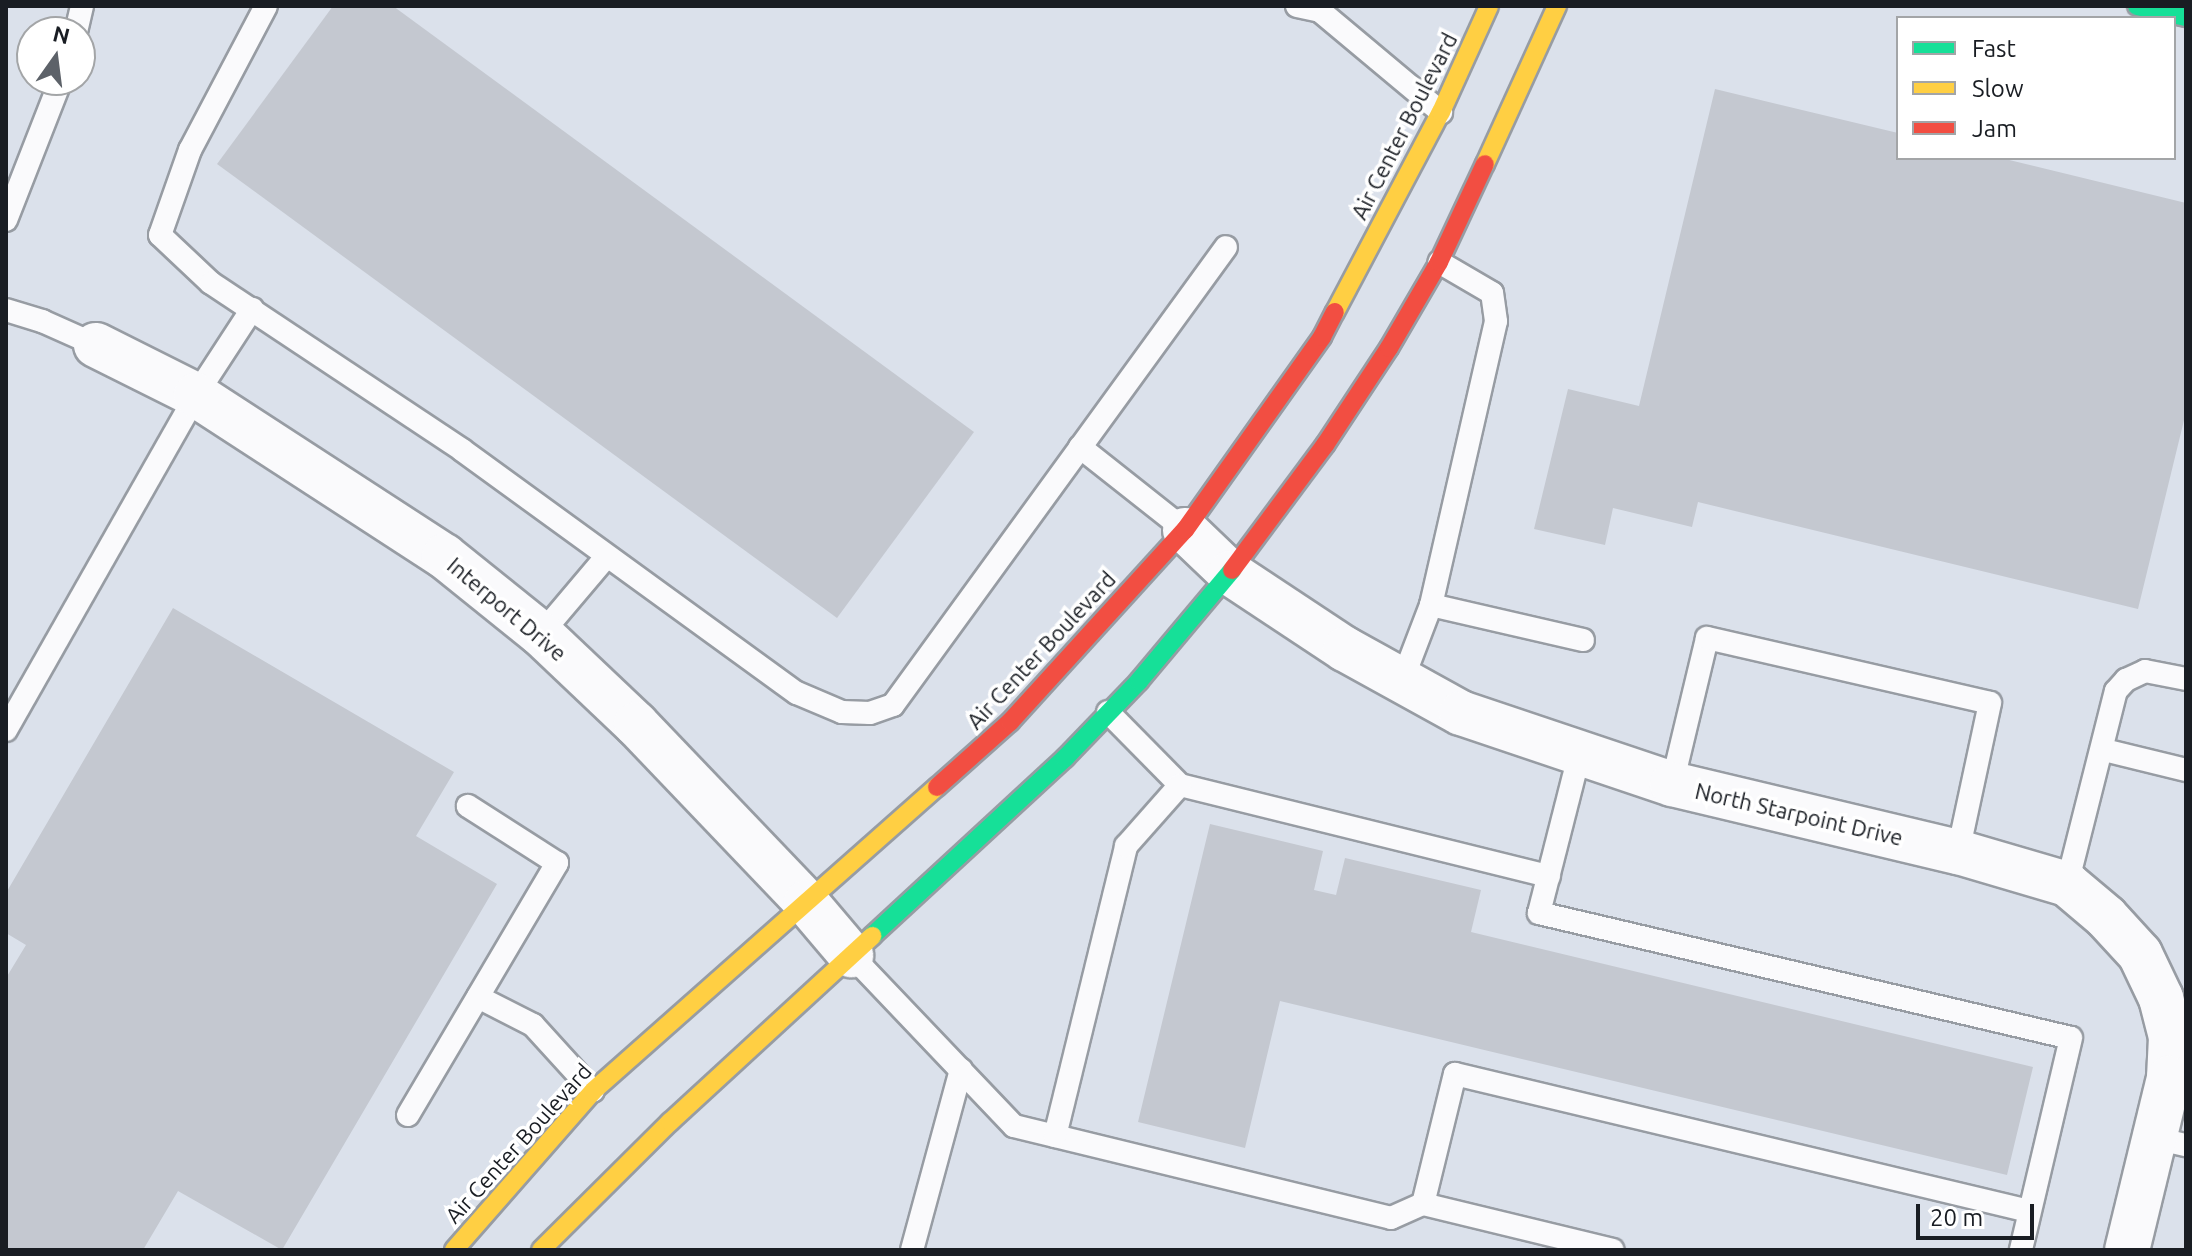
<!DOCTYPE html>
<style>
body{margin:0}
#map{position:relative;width:2192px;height:1256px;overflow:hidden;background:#dbe1eb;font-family:Ubuntu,sans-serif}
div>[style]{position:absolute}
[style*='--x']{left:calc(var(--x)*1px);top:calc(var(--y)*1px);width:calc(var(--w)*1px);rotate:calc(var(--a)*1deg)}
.building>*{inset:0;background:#c4c8d0}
.roads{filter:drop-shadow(2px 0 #979ca3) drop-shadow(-2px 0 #979ca3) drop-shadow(0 2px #979ca3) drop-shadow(0 -2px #979ca3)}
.lane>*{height:22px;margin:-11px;padding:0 11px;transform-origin:11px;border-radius:11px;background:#fafafc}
.street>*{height:44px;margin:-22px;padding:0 22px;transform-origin:22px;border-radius:22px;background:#fafafc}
.fast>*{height:18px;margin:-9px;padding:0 9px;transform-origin:9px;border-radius:9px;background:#16e098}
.slow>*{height:18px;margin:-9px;padding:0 9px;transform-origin:9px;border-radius:9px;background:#ffcf43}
.jam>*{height:18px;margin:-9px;padding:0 9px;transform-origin:9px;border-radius:9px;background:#f24e42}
span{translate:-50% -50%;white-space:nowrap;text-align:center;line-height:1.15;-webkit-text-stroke:7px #fff;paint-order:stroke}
.street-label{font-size:22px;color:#191d23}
.frame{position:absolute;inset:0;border:8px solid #191d23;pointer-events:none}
.legend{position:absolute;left:1896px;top:16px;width:280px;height:144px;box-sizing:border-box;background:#fff;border:2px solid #a3a5a7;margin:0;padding:10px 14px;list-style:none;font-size:24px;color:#191d23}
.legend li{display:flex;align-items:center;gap:16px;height:40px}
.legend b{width:40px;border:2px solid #a3a5a7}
.north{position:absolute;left:16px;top:16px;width:80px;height:80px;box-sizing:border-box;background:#fff;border:2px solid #a3a5a7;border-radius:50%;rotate:14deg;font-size:22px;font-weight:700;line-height:32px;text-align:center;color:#191d23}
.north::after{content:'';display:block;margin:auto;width:28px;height:36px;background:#5d6269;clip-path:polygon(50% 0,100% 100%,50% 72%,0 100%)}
.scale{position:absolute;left:1916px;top:1204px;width:118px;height:36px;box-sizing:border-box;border:4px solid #191d23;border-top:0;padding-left:10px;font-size:24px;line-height:28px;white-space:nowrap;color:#191d23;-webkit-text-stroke:6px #fff;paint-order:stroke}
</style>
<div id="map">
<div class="building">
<i style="clip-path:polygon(333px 6px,393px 6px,974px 432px,837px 618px,217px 164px)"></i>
<i style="clip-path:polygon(1715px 89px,1898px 133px,1898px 158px,2001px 158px,2186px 203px,2186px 412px,2138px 609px,1698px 502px,1692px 527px,1613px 508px,1605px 545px,1534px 529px,1568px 389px,1639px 406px)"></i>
<i style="clip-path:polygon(173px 608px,454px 772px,416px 836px,497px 884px,282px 1250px,178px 1191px,143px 1250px,6px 1250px,6px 978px,26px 945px,6px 933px,6px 893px)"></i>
<i style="clip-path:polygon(1210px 824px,1323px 851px,1314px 890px,1336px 895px,1345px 858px,1481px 890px,1471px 932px,2033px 1067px,2007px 1175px,1280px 1001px,1245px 1148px,1138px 1122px)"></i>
</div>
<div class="roads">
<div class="lane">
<i style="--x:266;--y:6;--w:163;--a:117.8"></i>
<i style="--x:190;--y:150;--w:90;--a:109.4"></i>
<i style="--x:160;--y:235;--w:70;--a:43.3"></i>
<i style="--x:211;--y:283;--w:301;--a:33.6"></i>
<i style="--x:462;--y:450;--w:414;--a:36"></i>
<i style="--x:797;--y:693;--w:49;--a:22.9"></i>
<i style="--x:842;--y:712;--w:28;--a:2"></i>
<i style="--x:870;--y:713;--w:24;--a:-19"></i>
<i style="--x:893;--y:705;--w:566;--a:-53.98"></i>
<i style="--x:1297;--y:6;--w:24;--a:12"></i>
<i style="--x:1320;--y:11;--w:158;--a:39.9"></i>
<i style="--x:76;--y:32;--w:27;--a:-77"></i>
<i style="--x:6;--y:220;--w:150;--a:-68.6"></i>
<i style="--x:6;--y:310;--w:38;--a:17"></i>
<i style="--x:42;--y:321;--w:59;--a:24"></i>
<i style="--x:1080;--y:447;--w:134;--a:38.3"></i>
<i style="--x:1431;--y:605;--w:156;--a:13"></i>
<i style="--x:541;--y:634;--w:101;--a:-49.8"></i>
<i style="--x:1402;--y:681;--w:81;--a:-69.1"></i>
<i style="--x:1431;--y:605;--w:291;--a:-77.1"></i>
<i style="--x:1496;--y:321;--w:28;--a:-98"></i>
<i style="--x:1492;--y:293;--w:61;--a:-149.7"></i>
<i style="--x:1108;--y:712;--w:103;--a:45.4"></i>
<i style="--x:1180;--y:785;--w:380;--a:13.9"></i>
<i style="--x:6;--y:730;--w:385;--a:-60.4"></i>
<i style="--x:196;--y:395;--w:103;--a:-56.9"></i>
<i style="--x:2104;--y:750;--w:84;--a:13.7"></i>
<i style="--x:1579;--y:756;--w:162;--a:104.3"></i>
<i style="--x:1539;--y:913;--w:546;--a:13.22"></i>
<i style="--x:2071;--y:1038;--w:218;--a:103.3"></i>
<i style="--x:1672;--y:784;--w:150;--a:-76.5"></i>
<i style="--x:1707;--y:638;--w:290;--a:12.9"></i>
<i style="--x:1990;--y:703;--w:152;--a:102.1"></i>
<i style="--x:2067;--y:884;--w:199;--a:-75.8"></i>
<i style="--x:2116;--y:691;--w:15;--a:-48"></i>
<i style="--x:2126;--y:680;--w:21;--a:-25"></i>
<i style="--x:2145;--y:671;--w:42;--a:11"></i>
<i style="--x:851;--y:955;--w:236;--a:46.4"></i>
<i style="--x:1014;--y:1126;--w:388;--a:13.7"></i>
<i style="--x:1391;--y:1218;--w:35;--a:-24"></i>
<i style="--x:1423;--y:1204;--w:195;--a:13.6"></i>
<i style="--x:478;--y:997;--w:62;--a:27"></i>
<i style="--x:533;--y:1025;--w:89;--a:47.7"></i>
<i style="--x:408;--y:1115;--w:293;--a:-59.4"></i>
<i style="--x:557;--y:863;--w:106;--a:-147.4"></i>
<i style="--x:1055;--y:1136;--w:299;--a:-76.2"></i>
<i style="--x:1126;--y:846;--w:81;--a:-48.5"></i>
<i style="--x:2155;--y:1138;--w:32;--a:13"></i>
<i style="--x:1423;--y:1204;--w:134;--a:-76.2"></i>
<i style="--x:1455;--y:1074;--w:590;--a:13.42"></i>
<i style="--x:912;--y:1250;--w:187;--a:-74.8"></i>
</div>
<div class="street">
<i style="--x:96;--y:345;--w:112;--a:26.6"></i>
<i style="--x:196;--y:395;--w:296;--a:33"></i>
<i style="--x:444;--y:556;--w:124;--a:38.8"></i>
<i style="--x:541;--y:634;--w:131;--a:43.5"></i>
<i style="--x:636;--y:724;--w:246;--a:46.3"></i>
<i style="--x:806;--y:902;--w:70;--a:49.7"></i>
<i style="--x:1185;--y:530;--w:62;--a:43.7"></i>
<i style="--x:1230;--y:573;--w:138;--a:33.5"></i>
<i style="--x:1345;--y:649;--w:132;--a:28.9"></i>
<i style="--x:1461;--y:713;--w:223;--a:18.6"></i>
<i style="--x:1672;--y:784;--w:294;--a:13.4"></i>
<i style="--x:1958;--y:852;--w:114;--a:16.4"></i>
<i style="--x:2067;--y:884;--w:51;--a:40.2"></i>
<i style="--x:2106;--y:917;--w:50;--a:47.4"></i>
<i style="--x:2140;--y:954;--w:49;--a:64.5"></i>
<i style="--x:2161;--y:998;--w:40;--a:75.6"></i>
<i style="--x:2171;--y:1037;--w:41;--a:92.8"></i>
<i style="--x:2169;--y:1078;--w:177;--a:103.7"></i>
</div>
<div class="fast">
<i style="--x:2137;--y:6;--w:50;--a:12.7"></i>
<i style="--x:872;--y:936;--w:263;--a:-42.7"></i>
<i style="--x:1065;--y:758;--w:107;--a:-46.1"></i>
<i style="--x:1139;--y:681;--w:145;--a:-50"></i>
</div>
<div class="slow">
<i style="--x:1485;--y:164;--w:174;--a:-65.5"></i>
<i style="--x:1335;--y:312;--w:226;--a:-62.1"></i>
<i style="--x:1441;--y:112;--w:116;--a:-65.6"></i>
<i style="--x:454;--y:1250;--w:211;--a:-48.8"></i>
<i style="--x:593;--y:1091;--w:459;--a:-41.5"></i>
<i style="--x:541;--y:1250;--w:182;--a:-44.8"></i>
<i style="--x:670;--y:1122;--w:275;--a:-42.6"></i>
</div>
<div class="jam">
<i style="--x:1232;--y:570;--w:156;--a:-53.4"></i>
<i style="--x:1325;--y:445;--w:116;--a:-56.6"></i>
<i style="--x:1389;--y:348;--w:99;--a:-59.8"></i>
<i style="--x:1439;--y:262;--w:108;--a:-64.9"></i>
<i style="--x:937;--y:787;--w:98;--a:-41.7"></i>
<i style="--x:1010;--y:722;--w:260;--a:-47.7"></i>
<i style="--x:1185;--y:530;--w:237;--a:-54.6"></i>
<i style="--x:1322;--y:337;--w:28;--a:-63"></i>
</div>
</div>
<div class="street-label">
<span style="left:1404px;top:126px;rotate:-63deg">Air Center Boulevard</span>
<span style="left:507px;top:609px;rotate:40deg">Interport Drive</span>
<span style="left:1041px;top:650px;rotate:-47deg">Air Center Boulevard</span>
<span style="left:1799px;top:814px;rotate:13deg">North Starpoint Drive</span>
<span style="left:518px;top:1143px;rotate:-48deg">Air Center Boulevard</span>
</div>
<div class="frame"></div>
<ul class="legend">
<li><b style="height:10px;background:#16e098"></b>Fast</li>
<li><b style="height:10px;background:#ffcf43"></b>Slow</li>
<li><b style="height:10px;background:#f24e42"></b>Jam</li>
</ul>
<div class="north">N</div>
<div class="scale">20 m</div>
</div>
